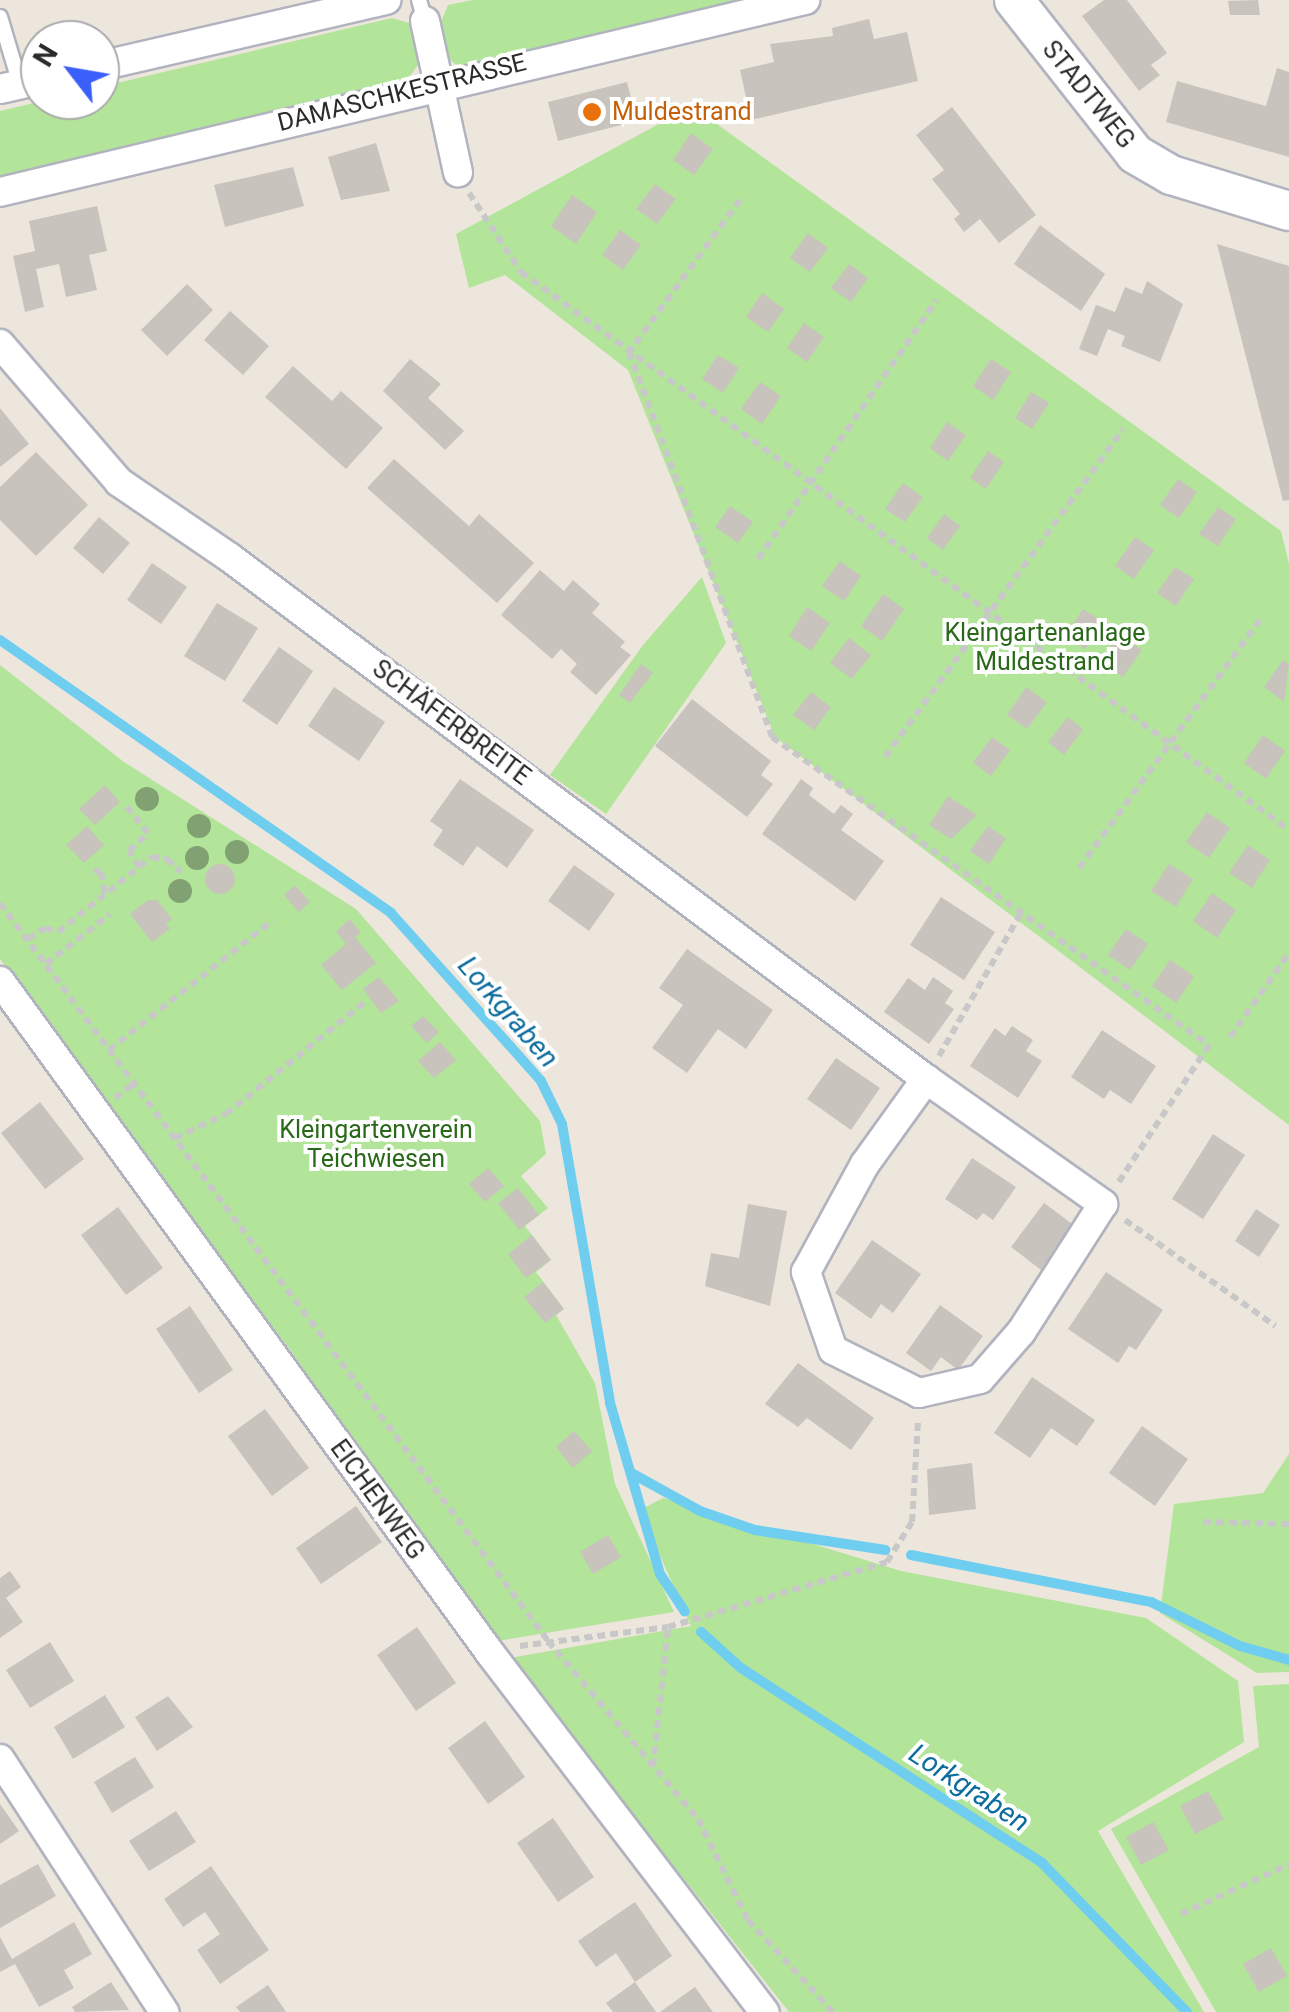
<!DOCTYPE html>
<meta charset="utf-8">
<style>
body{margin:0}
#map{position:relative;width:1289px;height:2012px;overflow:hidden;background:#ede6dd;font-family:Roboto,sans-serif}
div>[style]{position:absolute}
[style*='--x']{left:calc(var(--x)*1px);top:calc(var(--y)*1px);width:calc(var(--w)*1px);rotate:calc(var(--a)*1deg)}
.green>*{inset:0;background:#b2e499}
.stream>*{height:10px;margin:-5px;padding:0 5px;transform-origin:5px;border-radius:5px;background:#6fcef0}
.building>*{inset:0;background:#c8c3bc}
.round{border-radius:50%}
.path>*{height:6px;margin-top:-3px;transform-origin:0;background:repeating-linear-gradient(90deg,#c8c8c8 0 8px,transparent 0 13px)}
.roads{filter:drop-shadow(2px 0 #b1b3bf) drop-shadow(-2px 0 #b1b3bf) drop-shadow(0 2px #b1b3bf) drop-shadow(0 -2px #b1b3bf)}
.lane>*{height:14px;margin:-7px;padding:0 7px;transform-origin:7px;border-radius:7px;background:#fff}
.street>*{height:28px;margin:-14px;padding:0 14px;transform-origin:14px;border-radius:14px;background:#fff}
.secondary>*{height:38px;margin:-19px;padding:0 19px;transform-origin:19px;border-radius:19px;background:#fff}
.trees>*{width:24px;height:24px;margin:-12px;border-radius:50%;background:#82a172}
.dots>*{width:28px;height:28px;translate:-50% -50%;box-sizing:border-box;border:5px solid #fff;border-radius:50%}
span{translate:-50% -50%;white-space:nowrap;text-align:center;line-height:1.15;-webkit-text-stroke:8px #fff;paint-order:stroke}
.street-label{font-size:25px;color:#2b2b2b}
.food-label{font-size:25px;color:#c56008}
.left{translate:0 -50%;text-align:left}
.park-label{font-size:25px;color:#2a691a}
.water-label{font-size:28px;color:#0c6c9d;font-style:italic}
.north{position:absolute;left:20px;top:20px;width:100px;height:100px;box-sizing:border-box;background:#fff;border:2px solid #aaa;border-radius:50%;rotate:301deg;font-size:28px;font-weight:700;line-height:40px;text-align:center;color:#2b2b2b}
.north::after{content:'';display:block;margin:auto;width:35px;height:45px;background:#3b5ffb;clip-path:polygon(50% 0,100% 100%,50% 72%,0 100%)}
</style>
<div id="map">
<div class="green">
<i style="clip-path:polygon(473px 0,759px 0,459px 67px,440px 52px,439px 27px,448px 5px)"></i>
<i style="clip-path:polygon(392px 18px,409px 23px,417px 39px,418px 65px,407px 80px,0 180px,0 111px,47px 100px,100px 100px,100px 87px)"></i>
<i style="clip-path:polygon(692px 106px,1281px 531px,1289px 564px,1289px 1125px,775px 737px,628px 370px,505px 275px,469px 288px,456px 234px)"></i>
<i style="clip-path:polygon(702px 577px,726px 643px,606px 814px,550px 775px,643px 645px)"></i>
<i style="clip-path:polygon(0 665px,124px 762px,356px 909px,540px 1121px,546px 1154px,521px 1176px,548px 1208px,525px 1226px,551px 1260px,536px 1272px,564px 1309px,556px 1315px,595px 1383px,615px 1484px,674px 1612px,492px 1642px,291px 1351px,0 959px)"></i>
<i style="clip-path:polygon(1289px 1454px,1289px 1672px,1257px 1673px,1160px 1613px,1174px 1504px,1263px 1493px)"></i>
<i style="clip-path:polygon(663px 1498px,901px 1571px,1146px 1618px,1238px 1681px,1244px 1742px,1098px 1831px,1204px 2012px,789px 2012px,510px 1658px,691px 1626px,640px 1510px)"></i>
<i style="clip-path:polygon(1289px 1684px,1289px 2012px,1216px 2012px,1111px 1829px,1259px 1747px,1253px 1686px)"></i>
</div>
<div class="stream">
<i style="--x:0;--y:640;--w:477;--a:34.9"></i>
<i style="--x:391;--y:913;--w:225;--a:48.2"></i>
<i style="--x:541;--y:1081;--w:48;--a:64"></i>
<i style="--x:562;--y:1124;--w:283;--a:80.2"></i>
<i style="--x:610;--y:1403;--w:178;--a:73.7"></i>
<i style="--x:660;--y:1574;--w:45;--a:56.7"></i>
<i style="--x:633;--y:1474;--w:77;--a:28.9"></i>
<i style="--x:700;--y:1511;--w:58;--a:19.1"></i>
<i style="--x:755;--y:1530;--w:132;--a:8.7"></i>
<i style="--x:911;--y:1555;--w:245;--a:11.1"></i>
<i style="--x:1151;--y:1602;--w:99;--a:26.3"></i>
<i style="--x:1240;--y:1646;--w:51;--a:15.9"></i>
<i style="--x:701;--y:1632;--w:54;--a:42"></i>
<i style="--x:741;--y:1668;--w:359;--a:32.9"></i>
<i style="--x:1042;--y:1863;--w:208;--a:45.8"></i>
</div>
<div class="building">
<i style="clip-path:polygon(1104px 0,1127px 0,1167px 53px,1151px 65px,1160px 75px,1139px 91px,1082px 16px)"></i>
<i style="clip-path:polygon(1258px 0,1260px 15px,1230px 15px,1228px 1px)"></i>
<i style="clip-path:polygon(869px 19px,874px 39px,907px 32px,918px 81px,751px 120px,740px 70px,774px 62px,770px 44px,833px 36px,832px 28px)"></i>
<i style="clip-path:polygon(1277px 68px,1289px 72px,1289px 157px,1166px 122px,1177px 81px,1266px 106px)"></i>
<i style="clip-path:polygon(627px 82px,637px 121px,558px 141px,548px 102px)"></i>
<i style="clip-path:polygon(952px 107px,1036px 215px,999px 243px,980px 219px,964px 232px,954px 219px,960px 214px,932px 179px,944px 170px,916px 135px)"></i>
<i style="clip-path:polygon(691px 133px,713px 149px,694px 175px,673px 160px)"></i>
<i style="clip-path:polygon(376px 143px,390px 191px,341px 200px,328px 157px)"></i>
<i style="clip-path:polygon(293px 167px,304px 206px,225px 227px,214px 185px)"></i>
<i style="clip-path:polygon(655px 184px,676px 199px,657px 224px,636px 209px)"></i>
<i style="clip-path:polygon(572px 195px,597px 212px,576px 244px,551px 226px)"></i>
<i style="clip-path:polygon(97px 206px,107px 251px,89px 255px,97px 290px,66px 297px,59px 264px,36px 269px,44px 307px,25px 312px,13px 256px,35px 251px,29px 221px)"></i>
<i style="clip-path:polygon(1040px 225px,1105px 274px,1081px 311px,1014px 264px)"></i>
<i style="clip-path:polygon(620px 230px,641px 245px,623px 270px,602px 255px)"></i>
<i style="clip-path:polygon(808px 233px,828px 248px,810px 272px,790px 258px)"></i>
<i style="clip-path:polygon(1217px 244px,1289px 266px,1289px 500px,1283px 501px)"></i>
<i style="clip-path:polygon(849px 264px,868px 278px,851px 302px,831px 288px)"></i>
<i style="clip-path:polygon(1147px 281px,1183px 304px,1160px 362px,1121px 346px,1125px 336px,1108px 329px,1097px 356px,1079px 349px,1096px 305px,1115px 312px,1125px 287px,1142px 294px)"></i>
<i style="clip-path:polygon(187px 284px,213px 310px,167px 356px,141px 330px)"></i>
<i style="clip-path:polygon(762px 293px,784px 309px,768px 332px,746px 317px)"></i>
<i style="clip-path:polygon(230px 311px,269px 346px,243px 375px,204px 340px)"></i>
<i style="clip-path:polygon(804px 323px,824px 337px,807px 362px,787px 348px)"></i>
<i style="clip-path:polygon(718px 355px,739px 368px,723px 393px,702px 379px)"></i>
<i style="clip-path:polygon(410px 359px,441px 384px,428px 398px,464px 431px,445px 450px,383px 391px)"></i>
<i style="clip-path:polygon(991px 359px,1011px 372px,993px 400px,973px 386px)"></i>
<i style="clip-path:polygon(293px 366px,332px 401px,341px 391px,383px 428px,346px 469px,265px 397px)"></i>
<i style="clip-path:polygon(760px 382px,781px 396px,762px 424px,741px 409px)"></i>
<i style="clip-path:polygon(1031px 392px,1049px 403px,1032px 429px,1015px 418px)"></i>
<i style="clip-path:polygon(0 408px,29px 444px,0 467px)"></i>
<i style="clip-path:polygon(947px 422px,966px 435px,948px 461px,930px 448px)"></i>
<i style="clip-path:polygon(988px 451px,1004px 462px,986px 489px,970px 478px)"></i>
<i style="clip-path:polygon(36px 452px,88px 505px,36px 556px,0 520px,0 487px)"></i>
<i style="clip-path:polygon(394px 459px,469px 526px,479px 514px,534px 563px,497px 603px,367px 488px)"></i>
<i style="clip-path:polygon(1178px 479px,1197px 492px,1179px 518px,1160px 505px)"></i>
<i style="clip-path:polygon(903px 483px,923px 497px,905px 522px,885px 509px)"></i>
<i style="clip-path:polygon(730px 506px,753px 522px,738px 543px,715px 527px)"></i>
<i style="clip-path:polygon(1218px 507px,1236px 519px,1218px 546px,1199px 534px)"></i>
<i style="clip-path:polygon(944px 514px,960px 526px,943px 550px,927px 538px)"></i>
<i style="clip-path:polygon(99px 517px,130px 543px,103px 574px,73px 548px)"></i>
<i style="clip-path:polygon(1135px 537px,1154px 550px,1134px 579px,1115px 566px)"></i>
<i style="clip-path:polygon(840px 561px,861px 576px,844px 601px,822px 586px)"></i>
<i style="clip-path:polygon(152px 563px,187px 587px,161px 624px,127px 600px)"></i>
<i style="clip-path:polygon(1175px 567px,1194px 579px,1176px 606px,1157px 593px)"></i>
<i style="clip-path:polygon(540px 570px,564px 591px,573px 580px,600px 604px,592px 613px,625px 642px,620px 647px,631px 655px,596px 695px,570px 672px,577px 664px,561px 649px,552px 659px,501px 615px)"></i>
<i style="clip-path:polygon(883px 594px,904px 609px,882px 641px,861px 626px)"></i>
<i style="clip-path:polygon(217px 603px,258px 628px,225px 681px,184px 656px)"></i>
<i style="clip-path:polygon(807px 607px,830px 623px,811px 651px,789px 636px)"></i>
<i style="clip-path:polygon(1083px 609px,1103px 622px,1085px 649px,1065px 636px)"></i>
<i style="clip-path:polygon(1119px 634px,1142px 650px,1123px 677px,1106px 665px,1111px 659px,1104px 655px)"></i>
<i style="clip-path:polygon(849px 638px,871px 655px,852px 679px,830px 663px)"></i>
<i style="clip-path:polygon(279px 647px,313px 671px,277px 725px,242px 701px)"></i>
<i style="clip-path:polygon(1283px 660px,1289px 664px,1284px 702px,1264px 687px)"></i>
<i style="clip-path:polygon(641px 664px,653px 673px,630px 703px,619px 695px)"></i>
<i style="clip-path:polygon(334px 687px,385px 722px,359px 761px,308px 726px)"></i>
<i style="clip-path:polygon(1026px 687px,1047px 702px,1027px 729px,1007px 715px)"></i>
<i style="clip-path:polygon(811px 692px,831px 707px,814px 730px,793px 715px)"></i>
<i style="clip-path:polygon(692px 699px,771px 761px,761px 775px,773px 784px,747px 817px,655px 746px)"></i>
<i style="clip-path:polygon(1068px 717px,1083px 729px,1064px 755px,1048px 742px)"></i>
<i style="clip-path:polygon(1263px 735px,1285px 751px,1266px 779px,1244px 763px)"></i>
<i style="clip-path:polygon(992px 737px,1010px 750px,991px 776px,973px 763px)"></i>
<i style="clip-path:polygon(460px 779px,534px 830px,507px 868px,477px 846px,463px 866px,433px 845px,443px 830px,430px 821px)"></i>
<i style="clip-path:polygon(801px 779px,813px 788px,809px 795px,834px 814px,841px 805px,853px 814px,841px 830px,884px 861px,855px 901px,762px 834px)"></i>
<i style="clip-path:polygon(105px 785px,120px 802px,95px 825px,79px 809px)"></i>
<i style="clip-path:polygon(948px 796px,977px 815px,951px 839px,929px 825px)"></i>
<i style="clip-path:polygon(1207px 812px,1230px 828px,1209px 858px,1186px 842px)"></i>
<i style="clip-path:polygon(87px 826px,104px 845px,84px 863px,66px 845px)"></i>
<i style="clip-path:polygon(988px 826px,1006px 838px,989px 864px,970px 851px)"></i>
<i style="clip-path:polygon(1248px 845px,1270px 860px,1252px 888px,1229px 873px)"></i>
<i style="clip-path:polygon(1169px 864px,1193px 879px,1176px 907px,1151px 891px)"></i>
<i class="round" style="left:205px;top:864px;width:30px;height:30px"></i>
<i style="clip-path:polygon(574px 865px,615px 894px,589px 931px,548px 901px)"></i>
<i style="clip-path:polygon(295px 885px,310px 902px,299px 912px,284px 895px)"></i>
<i style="clip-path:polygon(1212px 893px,1236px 910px,1217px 938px,1193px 921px)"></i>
<i style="clip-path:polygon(941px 897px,995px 932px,964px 980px,910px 945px)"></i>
<i style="clip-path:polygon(148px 900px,157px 900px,172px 919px,166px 924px,170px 929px,152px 942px,130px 914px)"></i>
<i style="clip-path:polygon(350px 919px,361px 933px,355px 937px,376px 963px,342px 990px,321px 965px,346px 944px,336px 931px)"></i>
<i style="clip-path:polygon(1126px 929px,1148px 944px,1130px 970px,1108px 955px)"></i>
<i style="clip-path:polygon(687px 949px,773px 1010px,746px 1049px,718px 1029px,687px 1073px,652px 1048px,683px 1005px,659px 988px)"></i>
<i style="clip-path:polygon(1170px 960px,1194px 976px,1176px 1003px,1152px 986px)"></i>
<i style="clip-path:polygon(379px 977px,399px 1001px,381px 1013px,363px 989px)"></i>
<i style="clip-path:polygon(933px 977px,953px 991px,945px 1003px,954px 1009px,929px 1044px,884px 1012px,908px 978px,925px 990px)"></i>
<i style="clip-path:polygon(423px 1016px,439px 1032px,427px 1043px,411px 1026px)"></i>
<i style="clip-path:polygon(1012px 1026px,1033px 1040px,1026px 1051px,1042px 1061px,1018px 1098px,970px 1066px,995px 1028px,1005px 1036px)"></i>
<i style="clip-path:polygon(1102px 1030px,1156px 1066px,1131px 1104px,1110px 1090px,1104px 1099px,1071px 1077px)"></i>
<i style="clip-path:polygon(440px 1042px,456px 1060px,434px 1078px,418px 1061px)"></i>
<i style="clip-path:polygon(836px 1058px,880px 1088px,851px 1130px,807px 1099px)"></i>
<i style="clip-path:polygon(40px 1102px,84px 1159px,45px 1189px,1px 1133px)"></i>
<i style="clip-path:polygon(1213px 1134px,1245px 1155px,1203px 1219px,1172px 1199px)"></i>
<i style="clip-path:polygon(972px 1158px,1016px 1187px,993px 1220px,983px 1213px,977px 1220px,945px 1199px)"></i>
<i style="clip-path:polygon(488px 1168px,504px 1186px,485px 1202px,469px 1184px)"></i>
<i style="clip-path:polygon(518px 1188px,539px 1215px,519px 1230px,498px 1203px)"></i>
<i style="clip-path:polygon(1044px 1203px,1075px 1226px,1041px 1270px,1011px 1247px)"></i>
<i style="clip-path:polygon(748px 1204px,787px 1211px,770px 1306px,705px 1286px,711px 1253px,739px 1258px)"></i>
<i style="clip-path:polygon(118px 1207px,163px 1268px,126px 1295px,81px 1235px)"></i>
<i style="clip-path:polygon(1256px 1209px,1280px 1225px,1259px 1257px,1235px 1241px)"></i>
<i style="clip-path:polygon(532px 1235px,551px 1260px,526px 1278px,508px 1254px)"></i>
<i style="clip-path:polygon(872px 1240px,921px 1274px,893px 1313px,881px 1304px,871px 1319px,835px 1293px)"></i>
<i style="clip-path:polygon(1106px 1272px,1163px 1310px,1136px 1350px,1129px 1346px,1118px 1363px,1068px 1329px)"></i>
<i style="clip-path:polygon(543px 1282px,564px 1309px,545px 1323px,524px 1297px)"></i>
<i style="clip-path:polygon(940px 1305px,983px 1336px,958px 1370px,941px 1357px,931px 1371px,906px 1353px)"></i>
<i style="clip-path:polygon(190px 1306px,233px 1370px,199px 1393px,156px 1329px)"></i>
<i style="clip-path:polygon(798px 1363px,874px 1418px,851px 1450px,807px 1418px,798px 1427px,765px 1404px)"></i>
<i style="clip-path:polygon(1032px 1377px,1095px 1420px,1077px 1446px,1051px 1428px,1030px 1458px,994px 1433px)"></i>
<i style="clip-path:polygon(265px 1409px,309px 1468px,272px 1496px,228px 1436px)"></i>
<i style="clip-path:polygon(1142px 1426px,1188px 1459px,1155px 1506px,1109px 1473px)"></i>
<i style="clip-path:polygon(574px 1431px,592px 1451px,573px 1468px,556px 1447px)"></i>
<i style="clip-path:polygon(972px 1463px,976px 1509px,929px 1515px,927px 1469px)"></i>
<i style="clip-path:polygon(356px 1506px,382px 1542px,321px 1584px,296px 1548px)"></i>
<i style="clip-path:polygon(608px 1535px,621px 1557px,593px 1574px,580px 1552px)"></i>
<i style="clip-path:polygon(10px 1571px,21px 1587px,6px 1598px,23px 1622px,0 1638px,0 1578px)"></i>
<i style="clip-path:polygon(417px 1627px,456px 1683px,416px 1711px,377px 1655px)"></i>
<i style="clip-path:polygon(50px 1642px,74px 1681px,30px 1708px,6px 1670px)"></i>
<i style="clip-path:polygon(105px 1695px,125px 1727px,73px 1759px,54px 1727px)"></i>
<i style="clip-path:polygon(168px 1696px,193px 1727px,157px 1751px,135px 1717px)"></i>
<i style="clip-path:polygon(485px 1721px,525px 1777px,488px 1804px,448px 1748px)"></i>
<i style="clip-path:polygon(135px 1757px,154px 1787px,112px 1813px,94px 1782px)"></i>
<i style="clip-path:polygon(1208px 1791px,1224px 1819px,1195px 1834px,1180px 1806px)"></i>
<i style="clip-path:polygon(0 1804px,19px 1831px,0 1844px)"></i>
<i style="clip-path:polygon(176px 1811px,196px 1842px,149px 1871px,129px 1841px)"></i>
<i style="clip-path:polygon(553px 1818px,594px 1877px,558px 1902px,517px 1843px)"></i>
<i style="clip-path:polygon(1153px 1822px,1169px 1850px,1141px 1865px,1126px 1837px)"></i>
<i style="clip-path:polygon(38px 1864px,56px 1896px,0 1928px,0 1885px)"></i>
<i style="clip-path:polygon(211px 1866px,269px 1950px,220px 1984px,197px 1950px,220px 1934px,205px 1912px,183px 1927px,164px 1899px)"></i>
<i style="clip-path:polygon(635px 1902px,672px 1956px,635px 1982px,616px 1953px,596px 1967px,578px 1941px)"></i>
<i style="clip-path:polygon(74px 1922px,92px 1954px,64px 1970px,74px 1988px,39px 2007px,15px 1964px,0 1972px,0 1937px,12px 1959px)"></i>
<i style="clip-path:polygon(1271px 1948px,1287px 1976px,1259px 1992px,1243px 1964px)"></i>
<i style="clip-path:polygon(111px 1982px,129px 2010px,75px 2012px,72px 2007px)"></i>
<i style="clip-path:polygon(635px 1982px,656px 2012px,613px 2012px,606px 2003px)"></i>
<i style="clip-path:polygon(268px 1985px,286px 2012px,240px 2012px,236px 2007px)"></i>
<i style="clip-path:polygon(695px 1987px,713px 2012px,660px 2012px)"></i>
</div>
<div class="path">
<i style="--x:469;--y:193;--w:95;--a:56.6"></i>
<i style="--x:521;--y:272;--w:949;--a:36"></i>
<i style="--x:740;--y:200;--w:188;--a:126.1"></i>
<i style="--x:629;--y:352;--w:411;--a:69.6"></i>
<i style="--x:772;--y:737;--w:535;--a:35.18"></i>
<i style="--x:1209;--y:1045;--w:165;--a:123.4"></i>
<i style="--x:758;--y:559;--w:315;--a:-55.4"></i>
<i style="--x:885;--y:757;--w:405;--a:-54"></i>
<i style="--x:139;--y:867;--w:16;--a:-40"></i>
<i style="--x:151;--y:857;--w:16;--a:7"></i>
<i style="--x:167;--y:859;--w:19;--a:43"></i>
<i style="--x:1079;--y:868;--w:312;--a:-53.9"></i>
<i style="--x:94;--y:870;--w:7;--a:16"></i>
<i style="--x:101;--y:872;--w:22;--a:80"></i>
<i style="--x:0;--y:903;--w:919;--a:53.4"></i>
<i style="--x:548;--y:1641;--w:233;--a:49.9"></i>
<i style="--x:698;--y:1819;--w:113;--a:63.7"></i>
<i style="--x:748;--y:1920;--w:125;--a:47.3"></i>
<i style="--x:28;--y:939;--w:20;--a:-33"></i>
<i style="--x:45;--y:928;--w:14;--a:17"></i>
<i style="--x:58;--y:932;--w:104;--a:-38.7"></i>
<i style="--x:139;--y:867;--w:19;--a:-122"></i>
<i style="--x:129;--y:851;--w:26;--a:-43"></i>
<i style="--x:148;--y:833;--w:36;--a:-129"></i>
<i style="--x:46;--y:964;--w:81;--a:-38"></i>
<i style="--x:1230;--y:1037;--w:103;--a:-54.9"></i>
<i style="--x:109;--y:1050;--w:209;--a:-38.4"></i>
<i style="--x:939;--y:1056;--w:165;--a:-60.2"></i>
<i style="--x:115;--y:1098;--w:25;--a:-37"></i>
<i style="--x:175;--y:1138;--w:56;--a:-25.2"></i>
<i style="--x:226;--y:1114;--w:180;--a:-38.9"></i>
<i style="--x:1125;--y:1220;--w:184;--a:35.2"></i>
<i style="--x:1203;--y:1522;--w:86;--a:1.3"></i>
<i style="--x:520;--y:1646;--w:149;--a:-7.3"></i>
<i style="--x:668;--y:1627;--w:228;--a:-16.5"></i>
<i style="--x:887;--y:1562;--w:47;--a:-58"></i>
<i style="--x:912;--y:1522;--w:102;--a:-86.6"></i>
<i style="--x:653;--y:1767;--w:141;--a:-83.9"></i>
<i style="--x:1181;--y:1914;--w:119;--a:-24.8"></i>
</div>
<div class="roads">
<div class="lane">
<i style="--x:419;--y:0;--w:22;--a:74"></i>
<i style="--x:0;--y:17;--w:70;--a:73.4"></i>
</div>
<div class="street">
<i style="--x:425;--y:21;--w:155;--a:77.7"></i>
<i style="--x:100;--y:66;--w:294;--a:-13"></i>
<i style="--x:0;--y:89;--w:41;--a:-12.7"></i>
<i style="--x:0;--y:192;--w:828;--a:-13.41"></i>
<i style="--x:0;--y:344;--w:182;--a:49.2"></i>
<i style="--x:119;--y:482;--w:133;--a:34.3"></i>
<i style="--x:229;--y:557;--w:871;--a:36.83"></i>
<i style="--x:926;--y:1079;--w:217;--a:35.2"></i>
<i style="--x:1103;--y:1204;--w:152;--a:122.6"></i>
<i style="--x:1021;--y:1332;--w:62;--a:131.1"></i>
<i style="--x:980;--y:1379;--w:63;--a:167.1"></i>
<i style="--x:919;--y:1393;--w:96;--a:-153.4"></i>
<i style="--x:833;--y:1350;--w:83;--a:-109.1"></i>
<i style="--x:806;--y:1272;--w:123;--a:-61.4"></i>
<i style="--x:865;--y:1164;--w:105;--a:-54.3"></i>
<i style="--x:0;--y:981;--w:832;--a:53.9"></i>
<i style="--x:490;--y:1653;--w:452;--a:52.6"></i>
<i style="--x:0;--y:1759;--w:302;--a:57"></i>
</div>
<div class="secondary">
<i style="--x:1014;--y:0;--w:196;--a:51.8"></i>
<i style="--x:1135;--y:154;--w:42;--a:30.3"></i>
<i style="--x:1171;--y:175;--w:123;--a:17"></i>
</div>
</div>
<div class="trees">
<i style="left:147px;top:799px"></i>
<i style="left:199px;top:826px"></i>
<i style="left:237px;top:852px"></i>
<i style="left:197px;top:858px"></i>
<i style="left:180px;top:891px"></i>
</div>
<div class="dots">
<i style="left:592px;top:112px;background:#e8710a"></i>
</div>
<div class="street-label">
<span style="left:402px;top:93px;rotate:-14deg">DAMASCHKESTRASSE</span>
<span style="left:1088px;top:95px;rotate:51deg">STADTWEG</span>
<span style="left:451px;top:723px;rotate:37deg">SCHÄFERBREITE</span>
<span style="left:377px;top:1500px;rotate:54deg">EICHENWEG</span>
</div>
<div class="food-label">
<span class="left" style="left:612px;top:112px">Muldestrand</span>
</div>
<div class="park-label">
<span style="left:1045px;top:648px">Kleingartenanlage<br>Muldestrand</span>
<span style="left:376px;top:1145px">Kleingartenverein<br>Teichwiesen</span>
</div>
<div class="water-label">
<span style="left:508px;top:1012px;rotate:49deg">Lorkgraben</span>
<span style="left:969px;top:1788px;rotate:33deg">Lorkgraben</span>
</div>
<div class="north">N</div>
</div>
